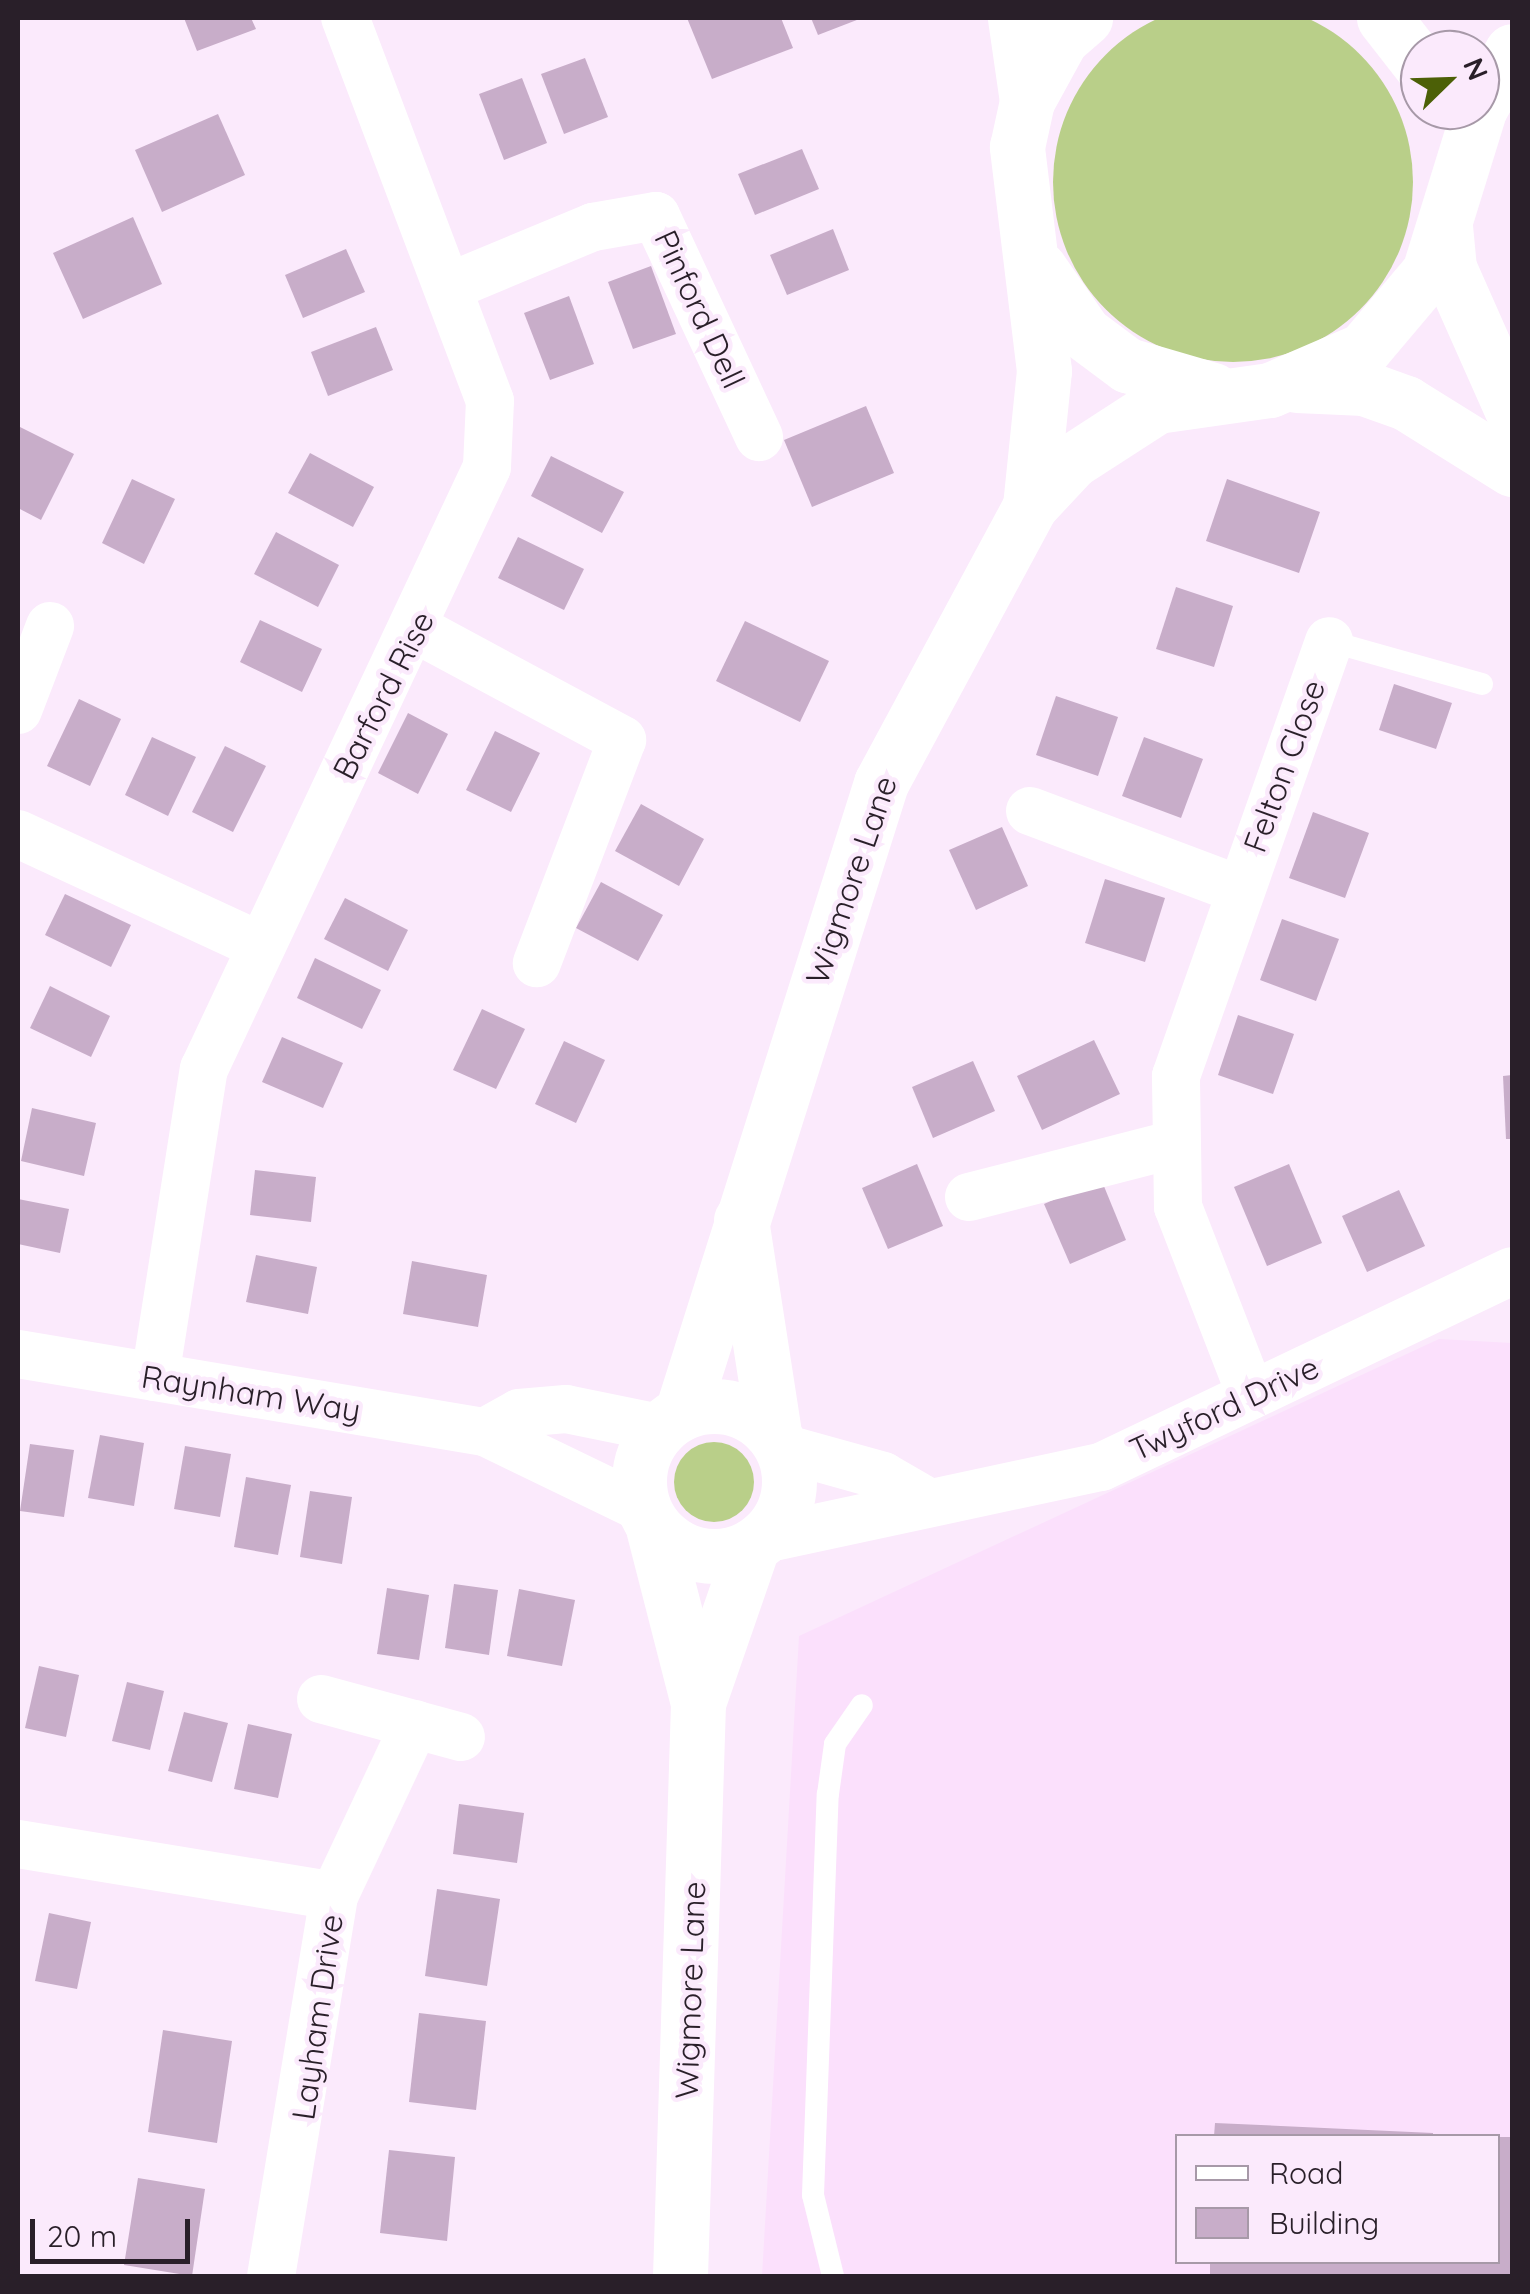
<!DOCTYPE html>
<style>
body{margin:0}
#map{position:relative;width:1530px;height:2294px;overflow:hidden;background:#fbeafc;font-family:Quicksand,sans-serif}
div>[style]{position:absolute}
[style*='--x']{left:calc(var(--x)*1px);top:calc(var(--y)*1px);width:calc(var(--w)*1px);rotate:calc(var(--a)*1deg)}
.built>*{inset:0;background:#fbe0fc}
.green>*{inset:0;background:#b9cf89}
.round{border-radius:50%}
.building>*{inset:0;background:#c8adc9}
.service>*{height:22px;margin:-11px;padding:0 11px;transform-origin:11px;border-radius:11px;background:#fff}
.minor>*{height:48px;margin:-24px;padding:0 24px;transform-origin:24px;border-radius:24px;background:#fff}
.tertiary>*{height:55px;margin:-27.5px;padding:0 27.5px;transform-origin:27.5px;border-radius:27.5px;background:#fff}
.tertiary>.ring{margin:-27.5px;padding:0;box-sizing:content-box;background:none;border:55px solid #fff;border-radius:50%}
span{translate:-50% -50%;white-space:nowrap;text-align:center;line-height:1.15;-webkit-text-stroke:9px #fbeafc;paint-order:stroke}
.street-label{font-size:32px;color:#291f29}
.frame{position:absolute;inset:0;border:20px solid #291f29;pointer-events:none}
.legend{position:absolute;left:1175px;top:2134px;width:325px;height:130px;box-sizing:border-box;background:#fbeafc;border:2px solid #a799a8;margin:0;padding:12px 18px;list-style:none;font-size:30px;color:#291f29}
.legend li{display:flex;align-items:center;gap:20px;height:50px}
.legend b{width:50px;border:2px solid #a799a8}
.north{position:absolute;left:1400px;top:30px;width:100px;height:100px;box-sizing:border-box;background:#fbeafc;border:2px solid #a799a8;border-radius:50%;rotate:67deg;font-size:28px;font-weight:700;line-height:40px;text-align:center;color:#291f29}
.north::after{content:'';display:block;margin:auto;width:35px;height:45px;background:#4c6007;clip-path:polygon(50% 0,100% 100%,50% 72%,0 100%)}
.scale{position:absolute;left:30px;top:2219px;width:160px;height:45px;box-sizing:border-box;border:5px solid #291f29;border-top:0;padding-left:12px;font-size:30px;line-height:35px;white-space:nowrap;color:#291f29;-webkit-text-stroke:8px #fbeafc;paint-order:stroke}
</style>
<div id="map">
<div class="built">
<i style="clip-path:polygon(evenodd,1439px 1339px,1512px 1343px,1512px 2276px,762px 2276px,799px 1636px,1439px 1339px,1178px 2136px,1498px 2136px,1498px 2262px,1178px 2262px,1178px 2136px)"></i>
</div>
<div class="green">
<i class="round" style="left:1053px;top:2px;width:360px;height:360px"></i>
<i class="round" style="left:674px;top:1442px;width:80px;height:80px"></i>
</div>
<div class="building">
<i style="clip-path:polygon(184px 18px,251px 18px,256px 29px,197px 51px)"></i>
<i style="clip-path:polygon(687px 18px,781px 18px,793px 48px,712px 79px)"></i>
<i style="clip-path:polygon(811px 18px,862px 18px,818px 35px)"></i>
<i style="clip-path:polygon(585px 58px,608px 117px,564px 134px,541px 74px)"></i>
<i style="clip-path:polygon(522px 78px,547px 143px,504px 160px,479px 94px)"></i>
<i style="clip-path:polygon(218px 114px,245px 175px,162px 212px,135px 150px)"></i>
<i style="clip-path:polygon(802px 149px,819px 189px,755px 215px,738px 174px)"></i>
<i style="clip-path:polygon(133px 217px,162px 284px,83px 319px,53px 253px)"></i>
<i style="clip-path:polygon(833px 229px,849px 270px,787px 295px,770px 255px)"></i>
<i style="clip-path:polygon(346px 249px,365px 292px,303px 318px,285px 275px)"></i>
<i style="clip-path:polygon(651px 266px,676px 334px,633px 349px,608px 282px)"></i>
<i style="clip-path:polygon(569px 296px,594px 364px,550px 380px,524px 313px)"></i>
<i style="clip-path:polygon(376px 327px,393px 370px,328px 396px,311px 352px)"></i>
<i style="clip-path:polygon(866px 406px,894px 473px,812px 507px,784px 440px)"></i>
<i style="clip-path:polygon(18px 426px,74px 454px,41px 520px,18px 508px)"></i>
<i style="clip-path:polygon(310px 453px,374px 487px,353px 527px,288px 493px)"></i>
<i style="clip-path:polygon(551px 456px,624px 492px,602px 533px,531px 496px)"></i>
<i style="clip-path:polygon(132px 479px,175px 499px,144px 564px,102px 543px)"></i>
<i style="clip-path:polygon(1227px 479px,1320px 512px,1299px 573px,1206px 541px)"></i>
<i style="clip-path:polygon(276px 532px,339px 565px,318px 607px,254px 574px)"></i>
<i style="clip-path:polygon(518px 537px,584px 569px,564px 610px,498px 578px)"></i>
<i style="clip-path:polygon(1176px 587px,1233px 606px,1214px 667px,1156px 649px)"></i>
<i style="clip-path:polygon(260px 620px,322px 649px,302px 692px,240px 662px)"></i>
<i style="clip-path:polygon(745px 621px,829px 661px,800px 722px,716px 681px)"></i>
<i style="clip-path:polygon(1394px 684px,1452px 703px,1436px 749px,1379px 730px)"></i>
<i style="clip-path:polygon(1056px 696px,1118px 717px,1098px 776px,1036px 755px)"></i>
<i style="clip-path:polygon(79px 699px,121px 719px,90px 786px,47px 766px)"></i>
<i style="clip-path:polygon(408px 713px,448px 734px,418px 794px,378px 773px)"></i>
<i style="clip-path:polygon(495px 731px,540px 753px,511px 812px,466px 790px)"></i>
<i style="clip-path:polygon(152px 737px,196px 757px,168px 816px,125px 795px)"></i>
<i style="clip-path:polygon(1144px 737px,1203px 759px,1181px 818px,1122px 796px)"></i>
<i style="clip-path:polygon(225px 746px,266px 766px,233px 832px,192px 812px)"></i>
<i style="clip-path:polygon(641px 804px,704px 839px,679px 886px,615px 851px)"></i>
<i style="clip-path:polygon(1313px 812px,1369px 833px,1345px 898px,1289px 878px)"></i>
<i style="clip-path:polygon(1002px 827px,1028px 886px,976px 910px,949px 850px)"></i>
<i style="clip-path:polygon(1105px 879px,1165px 898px,1145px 962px,1085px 943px)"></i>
<i style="clip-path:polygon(601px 882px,663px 915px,638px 961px,576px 928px)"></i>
<i style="clip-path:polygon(65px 894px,131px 925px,111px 967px,45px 935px)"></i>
<i style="clip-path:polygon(345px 898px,408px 930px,388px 971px,324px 939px)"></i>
<i style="clip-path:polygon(1282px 919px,1339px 939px,1316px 1001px,1260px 980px)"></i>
<i style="clip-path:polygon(315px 958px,381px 990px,362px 1029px,297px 998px)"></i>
<i style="clip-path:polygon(50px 986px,110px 1016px,91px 1057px,30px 1028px)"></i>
<i style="clip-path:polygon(482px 1009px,525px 1029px,496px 1089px,453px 1070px)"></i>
<i style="clip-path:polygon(1238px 1015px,1294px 1034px,1273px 1094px,1218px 1075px)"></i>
<i style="clip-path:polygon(282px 1037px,343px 1063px,323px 1108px,262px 1082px)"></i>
<i style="clip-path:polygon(1094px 1040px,1120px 1094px,1042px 1130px,1017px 1076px)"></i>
<i style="clip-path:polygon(564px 1041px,605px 1060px,576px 1123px,535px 1104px)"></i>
<i style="clip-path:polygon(973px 1061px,995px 1111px,933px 1138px,912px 1087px)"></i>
<i style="clip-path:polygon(1512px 1075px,1512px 1139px,1506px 1139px,1503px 1076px)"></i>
<i style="clip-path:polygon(32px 1108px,96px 1123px,84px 1176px,21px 1161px)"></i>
<i style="clip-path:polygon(917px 1164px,943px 1226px,888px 1249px,862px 1188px)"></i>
<i style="clip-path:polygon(1289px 1164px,1322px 1243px,1267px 1266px,1234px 1187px)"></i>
<i style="clip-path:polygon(255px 1170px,316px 1177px,311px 1222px,250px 1215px)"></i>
<i style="clip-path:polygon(1101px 1179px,1126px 1240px,1070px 1264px,1044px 1204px)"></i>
<i style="clip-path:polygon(1399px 1190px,1425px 1246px,1367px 1272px,1342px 1216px)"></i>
<i style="clip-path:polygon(18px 1199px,69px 1209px,60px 1253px,18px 1244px)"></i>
<i style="clip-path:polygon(256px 1255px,317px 1267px,308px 1314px,246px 1302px)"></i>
<i style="clip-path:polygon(412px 1261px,487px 1275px,478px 1327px,403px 1314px)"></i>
<i style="clip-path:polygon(100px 1435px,144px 1443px,134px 1506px,88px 1498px)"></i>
<i style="clip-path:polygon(30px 1444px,74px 1450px,64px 1517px,20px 1511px)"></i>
<i style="clip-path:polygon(185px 1446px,231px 1454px,220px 1517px,174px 1509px)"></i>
<i style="clip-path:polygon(246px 1477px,291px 1485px,278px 1555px,234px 1547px)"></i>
<i style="clip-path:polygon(310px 1491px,352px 1497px,342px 1564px,300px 1557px)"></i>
<i style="clip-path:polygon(454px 1584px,498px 1590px,489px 1655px,445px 1648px)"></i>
<i style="clip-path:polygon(387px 1588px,429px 1595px,419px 1660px,377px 1654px)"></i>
<i style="clip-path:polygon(519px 1589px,575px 1600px,562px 1666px,507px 1656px)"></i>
<i style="clip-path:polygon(39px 1666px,79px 1675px,66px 1737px,25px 1728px)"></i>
<i style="clip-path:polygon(127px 1682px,164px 1691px,150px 1750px,112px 1741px)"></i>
<i style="clip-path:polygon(184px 1712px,228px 1723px,212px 1782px,168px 1771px)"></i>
<i style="clip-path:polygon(248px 1724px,292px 1734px,278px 1798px,234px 1789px)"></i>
<i style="clip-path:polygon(459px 1804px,524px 1813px,517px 1863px,453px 1854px)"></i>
<i style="clip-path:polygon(437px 1889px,500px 1899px,487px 1986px,425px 1976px)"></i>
<i style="clip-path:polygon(49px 1913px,91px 1922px,77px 1989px,35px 1981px)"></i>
<i style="clip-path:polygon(419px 2013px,486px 2021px,476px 2110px,409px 2102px)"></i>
<i style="clip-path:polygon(163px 2030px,232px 2041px,217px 2143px,148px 2132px)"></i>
<i style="clip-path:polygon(1215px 2123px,1433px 2133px,1433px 2136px,1214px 2136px)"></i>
<i style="clip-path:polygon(1498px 2137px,1512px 2137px,1512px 2276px,1210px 2276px,1210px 2262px,1498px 2262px)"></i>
<i style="clip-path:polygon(389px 2150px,455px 2157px,447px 2241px,380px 2233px)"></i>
<i style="clip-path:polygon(138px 2178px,205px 2189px,192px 2276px,124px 2265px)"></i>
</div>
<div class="service">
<i style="--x:1329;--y:641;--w:159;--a:15.7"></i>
<i style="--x:833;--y:2276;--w:83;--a:-103.9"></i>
<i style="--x:813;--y:2195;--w:401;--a:-87.9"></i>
<i style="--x:828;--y:1794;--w:50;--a:-82"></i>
<i style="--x:835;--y:1744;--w:47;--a:-55.3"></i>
</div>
<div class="minor">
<i style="--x:451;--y:286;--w:154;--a:-22.6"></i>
<i style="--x:593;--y:227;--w:64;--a:-9.9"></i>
<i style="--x:656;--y:216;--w:244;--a:65"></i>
<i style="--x:418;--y:630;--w:232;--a:28.3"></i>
<i style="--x:622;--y:740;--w:239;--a:110.9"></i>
<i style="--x:18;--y:710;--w:90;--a:-69.1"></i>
<i style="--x:1030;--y:811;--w:224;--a:20.6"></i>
<i style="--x:18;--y:834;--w:262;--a:24.8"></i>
<i style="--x:969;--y:1197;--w:210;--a:-14.4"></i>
<i style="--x:18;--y:1354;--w:473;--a:9.5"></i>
<i style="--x:485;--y:1432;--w:177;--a:25.8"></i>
<i style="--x:155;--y:1377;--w:312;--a:-81"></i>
<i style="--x:204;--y:1069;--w:665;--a:-64.82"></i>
<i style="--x:487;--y:467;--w:66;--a:-87.4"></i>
<i style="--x:490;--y:401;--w:410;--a:-110.7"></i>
<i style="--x:1251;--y:1395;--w:202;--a:-111.2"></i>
<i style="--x:1178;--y:1207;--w:131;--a:-90.9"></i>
<i style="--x:1176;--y:1076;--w:461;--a:-70.6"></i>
<i style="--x:485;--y:1432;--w:39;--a:-29"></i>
<i style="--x:519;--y:1413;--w:47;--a:-4.9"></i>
<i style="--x:566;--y:1409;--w:95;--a:11.5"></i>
<i style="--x:783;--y:1448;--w:104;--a:15.6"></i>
<i style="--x:883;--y:1476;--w:44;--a:30.1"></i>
<i style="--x:764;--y:1539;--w:345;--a:-12.1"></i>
<i style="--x:1101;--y:1467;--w:455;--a:-25.5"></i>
<i style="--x:321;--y:1699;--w:145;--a:15.2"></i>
<i style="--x:18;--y:1844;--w:320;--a:9.3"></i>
<i style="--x:334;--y:1896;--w:385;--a:99.4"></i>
<i style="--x:334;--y:1896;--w:190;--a:-64.8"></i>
</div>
<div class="tertiary">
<i style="--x:1015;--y:18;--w:84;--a:81.8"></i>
<i style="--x:1384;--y:18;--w:58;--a:52"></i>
<i style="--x:1480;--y:108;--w:65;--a:-60.7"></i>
<i style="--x:1445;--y:226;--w:42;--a:84.6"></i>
<i style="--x:1449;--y:268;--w:155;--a:66.1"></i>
<i style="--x:1039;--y:268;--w:79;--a:55.3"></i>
<i style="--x:1084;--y:333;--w:54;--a:36.7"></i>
<i style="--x:1127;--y:365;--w:90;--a:16.2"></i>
<i style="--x:1297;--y:385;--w:67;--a:2.6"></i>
<i style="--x:1364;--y:388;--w:45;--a:19.7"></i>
<i style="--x:1406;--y:403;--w:125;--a:31.9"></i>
<i style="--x:1030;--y:506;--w:136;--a:-84.1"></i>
<i style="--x:1044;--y:371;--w:226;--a:-96.9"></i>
<i style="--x:1017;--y:147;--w:47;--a:-77.7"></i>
<i style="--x:1027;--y:101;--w:71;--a:-61.3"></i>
<i style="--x:1061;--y:39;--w:32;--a:-41"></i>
<i style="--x:741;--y:1220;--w:215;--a:81.2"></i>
<i class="ring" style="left:639px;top:1406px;width:95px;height:95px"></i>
<i style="--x:682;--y:1412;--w:660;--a:-72.44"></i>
<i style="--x:881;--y:783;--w:315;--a:-61.7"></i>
<i style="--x:1030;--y:506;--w:62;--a:-47"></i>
<i style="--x:1072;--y:461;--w:101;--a:-32.9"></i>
<i style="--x:1157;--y:406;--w:114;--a:-8.1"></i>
<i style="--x:1270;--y:390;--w:101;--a:-23.3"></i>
<i style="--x:1363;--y:350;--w:102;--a:-49.8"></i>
<i style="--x:1429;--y:272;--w:170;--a:-72.8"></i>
<i style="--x:652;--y:1524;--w:185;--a:75.6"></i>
<i style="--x:680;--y:2276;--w:573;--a:-88.2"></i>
<i style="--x:698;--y:1703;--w:165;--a:-70.9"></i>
</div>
<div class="street-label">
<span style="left:700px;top:309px;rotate:65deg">Pinford Dell</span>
<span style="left:383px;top:695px;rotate:-63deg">Barford Rise</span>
<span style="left:1284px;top:766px;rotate:-70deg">Felton Close</span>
<span style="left:851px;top:880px;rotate:-71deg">Wigmore Lane</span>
<span style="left:251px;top:1393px;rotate:9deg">Raynham Way</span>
<span style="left:1224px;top:1408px;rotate:-25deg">Twyford Drive</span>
<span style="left:690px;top:1990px;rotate:-88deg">Wigmore Lane</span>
<span style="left:317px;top:2017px;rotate:-82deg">Layham Drive</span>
</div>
<div class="frame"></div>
<ul class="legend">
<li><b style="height:12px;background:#fff"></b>Road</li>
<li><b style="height:28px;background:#c8adc9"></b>Building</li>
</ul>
<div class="north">N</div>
<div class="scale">20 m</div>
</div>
